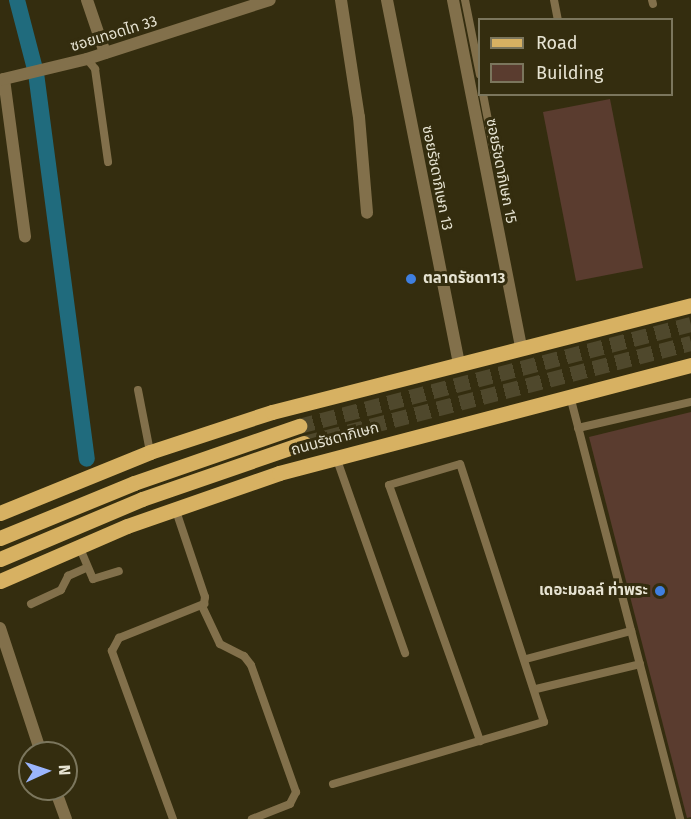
<!DOCTYPE html>
<meta charset="utf-8">
<style>
body{margin:0}
#map{position:relative;width:691px;height:819px;overflow:hidden;background:#342d0f;font-family:"Fira Sans","Noto Sans Thai",sans-serif}
div>[style]{position:absolute}
[style*='--x']{left:calc(var(--x)*1px);top:calc(var(--y)*1px);width:calc(var(--w)*1px);rotate:calc(var(--a)*1deg)}
.canal>*{height:16px;margin:-8px;padding:0 8px;transform-origin:8px;border-radius:8px;background:#206b7d}
.building>*{inset:0;background:#5a3c2f}
.primary-tunnel>*{height:15px;margin-top:-7.5px;transform-origin:0;background:repeating-linear-gradient(90deg,#4f482c 0 15px,transparent 0 23px)}
.lane>*{height:8px;margin:-4px;padding:0 4px;transform-origin:4px;border-radius:4px;background:#82704b}
.street>*{height:12px;margin:-6px;padding:0 6px;transform-origin:6px;border-radius:6px;background:#82704b}
.primary>*{height:15px;margin:-7.5px;padding:0 7.5px;transform-origin:7.5px;border-radius:7.5px;background:#d7b162}
.dots>*{width:16px;height:16px;translate:-50% -50%;box-sizing:border-box;border:3px solid #342d0f;border-radius:50%}
span{translate:-50% -50%;white-space:nowrap;text-align:center;line-height:1.15;-webkit-text-stroke:6px #342d0f;paint-order:stroke}
.street-label{font-size:15px;color:#e6e3d2}
.poi-label{font-size:15px;color:#e6e3d2;font-weight:700}
.left{translate:0 -50%;text-align:left}
.right{translate:-100% -50%;text-align:right}
.legend{position:absolute;left:478px;top:18px;width:195px;height:78px;box-sizing:border-box;background:#342d0f;border:2px solid #7b765d;margin:0;padding:8px 10px;list-style:none;font-size:18px;color:#e6e3d2}
.legend li{display:flex;align-items:center;gap:12px;height:30px}
.legend b{width:30px;border:2px solid #7b765d}
.north{position:absolute;left:18px;top:741px;width:60px;height:60px;box-sizing:border-box;background:#342d0f;border:2px solid #7b765d;border-radius:50%;rotate:87deg;font-size:16px;font-weight:700;line-height:24px;text-align:center;color:#e6e3d2}
.north::after{content:'';display:block;margin:auto;width:21px;height:27px;background:#9bb5fd;clip-path:polygon(50% 0,100% 100%,50% 72%,0 100%)}
</style>
<div id="map">
<div class="canal">
<i style="--x:17;--y:0;--w:75;--a:75.4"></i>
<i style="--x:36;--y:73;--w:389;--a:82.5"></i>
</div>
<div class="building">
<i style="clip-path:polygon(610px 99px,643px 268px,576px 281px,543px 112px)"></i>
<i style="clip-path:polygon(691px 412px,691px 817px,687px 818px,589px 437px)"></i>
</div>
<div class="primary-tunnel">
<i style="--x:299;--y:426;--w:405;--a:-14.6"></i>
<i style="--x:304;--y:443;--w:400;--a:-14.5"></i>
</div>
<div class="lane">
<i style="--x:465;--y:0;--w:76;--a:78.7"></i>
<i style="--x:554;--y:0;--w:20;--a:79"></i>
<i style="--x:652;--y:0;--w:4;--a:76"></i>
<i style="--x:87;--y:59;--w:13;--a:51"></i>
<i style="--x:95;--y:69;--w:94;--a:82"></i>
<i style="--x:483;--y:94;--w:58;--a:79.1"></i>
<i style="--x:138;--y:390;--w:63;--a:79"></i>
<i style="--x:570;--y:396;--w:437;--a:75.4"></i>
<i style="--x:578;--y:428;--w:116;--a:-13"></i>
<i style="--x:336;--y:457;--w:208;--a:70.6"></i>
<i style="--x:79;--y:546;--w:36;--a:67"></i>
<i style="--x:93;--y:579;--w:27;--a:-17"></i>
<i style="--x:31;--y:604;--w:33;--a:-25"></i>
<i style="--x:61;--y:590;--w:16;--a:-63"></i>
<i style="--x:68;--y:576;--w:20;--a:-24"></i>
<i style="--x:202;--y:606;--w:42;--a:64.7"></i>
<i style="--x:220;--y:644;--w:27;--a:27"></i>
<i style="--x:244;--y:656;--w:11;--a:52"></i>
<i style="--x:251;--y:665;--w:135;--a:70.5"></i>
<i style="--x:296;--y:792;--w:13;--a:117"></i>
<i style="--x:290;--y:804;--w:41;--a:158.5"></i>
<i style="--x:526;--y:659;--w:109;--a:-14.9"></i>
<i style="--x:536;--y:689;--w:107;--a:-13.5"></i>
<i style="--x:333;--y:784;--w:220;--a:-16.4"></i>
<i style="--x:544;--y:722;--w:271;--a:-108"></i>
<i style="--x:460;--y:464;--w:74;--a:163.5"></i>
<i style="--x:389;--y:485;--w:272;--a:70.4"></i>
<i style="--x:173;--y:819;--w:179;--a:-110"></i>
<i style="--x:112;--y:651;--w:15;--a:-62"></i>
<i style="--x:119;--y:638;--w:92;--a:-21.8"></i>
<i style="--x:204;--y:604;--w:7;--a:-82"></i>
<i style="--x:205;--y:597;--w:94;--a:-108.6"></i>
</div>
<div class="street">
<i style="--x:87;--y:0;--w:56;--a:71.2"></i>
<i style="--x:341;--y:0;--w:118;--a:81.3"></i>
<i style="--x:359;--y:117;--w:96;--a:85.2"></i>
<i style="--x:387;--y:0;--w:369;--a:78.8"></i>
<i style="--x:453;--y:0;--w:354;--a:78.9"></i>
<i style="--x:4;--y:79;--w:159;--a:82.4"></i>
<i style="--x:0;--y:80;--w:89;--a:-13.6"></i>
<i style="--x:87;--y:59;--w:192;--a:-17.9"></i>
<i style="--x:0;--y:628;--w:132;--a:71.8"></i>
<i style="--x:55;--y:789;--w:32;--a:70"></i>
</div>
<div class="primary">
<i style="--x:0;--y:513;--w:162;--a:-22.1"></i>
<i style="--x:150;--y:452;--w:128;--a:-18.2"></i>
<i style="--x:272;--y:412;--w:432;--a:-14.3"></i>
<i style="--x:0;--y:538;--w:145;--a:-22.3"></i>
<i style="--x:134;--y:483;--w:175;--a:-19.1"></i>
<i style="--x:0;--y:559;--w:154;--a:-22.9"></i>
<i style="--x:142;--y:499;--w:171;--a:-19.1"></i>
<i style="--x:0;--y:581;--w:138;--a:-23.4"></i>
<i style="--x:127;--y:526;--w:161;--a:-19.2"></i>
<i style="--x:279;--y:473;--w:426;--a:-14.7"></i>
</div>
<div class="dots">
<i style="left:411px;top:279px;background:#3f7fe0"></i>
<i style="left:660px;top:591px;background:#3f7fe0"></i>
</div>
<div class="street-label">
<span style="left:114px;top:34px;rotate:-17deg">ซอยเทอดไท 33</span>
<span style="left:501px;top:171px;rotate:79deg">ซอยรัชดาภิเษก 15</span>
<span style="left:437px;top:178px;rotate:79deg">ซอยรัชดาภิเษก 13</span>
<span style="left:335px;top:439px;rotate:-15deg">ถนนรัชดาภิเษก</span>
</div>
<div class="poi-label">
<span class="left" style="left:423px;top:279px">ตลาดรัชดา13</span>
<span class="right" style="left:648px;top:591px">เดอะมอลล์ ท่าพระ</span>
</div>
<ul class="legend">
<li><b style="height:8px;background:#d7b162"></b>Road</li>
<li><b style="height:16px;background:#5a3c2f"></b>Building</li>
</ul>
<div class="north">N</div>
</div>
